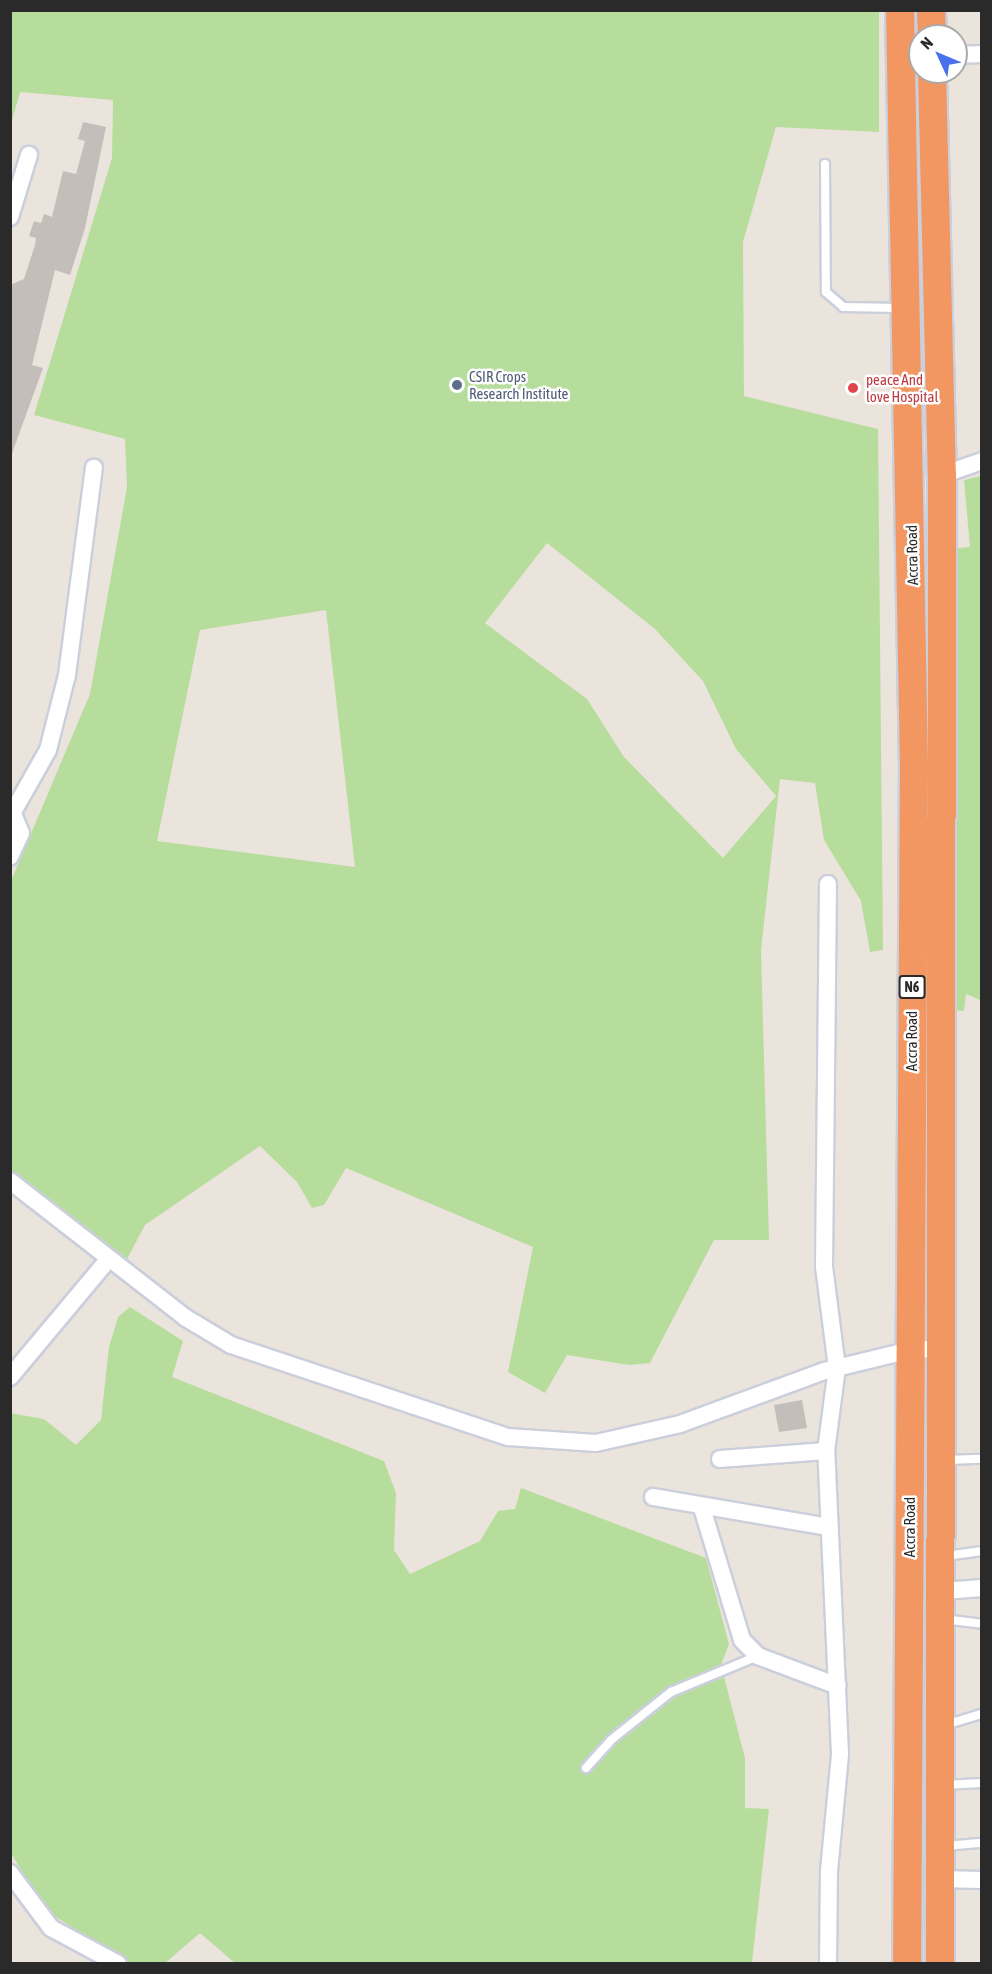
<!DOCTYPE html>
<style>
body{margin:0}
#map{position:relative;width:992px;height:1974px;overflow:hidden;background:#ebe4dd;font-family:"Asap Condensed",sans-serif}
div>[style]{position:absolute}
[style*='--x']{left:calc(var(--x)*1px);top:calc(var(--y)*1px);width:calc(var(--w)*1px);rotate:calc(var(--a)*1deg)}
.green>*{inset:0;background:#b7dd9d}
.building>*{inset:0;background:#c3beb9}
.roads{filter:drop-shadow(2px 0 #cbcfdb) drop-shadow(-2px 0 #cbcfdb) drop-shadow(0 2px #cbcfdb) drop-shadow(0 -2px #cbcfdb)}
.lane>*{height:8px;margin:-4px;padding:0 4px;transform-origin:4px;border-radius:4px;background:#fff}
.street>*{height:16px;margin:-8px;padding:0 8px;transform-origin:8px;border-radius:8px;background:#fff}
.highway>*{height:28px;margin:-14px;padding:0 14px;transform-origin:14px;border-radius:14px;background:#f29761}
.dots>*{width:16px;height:16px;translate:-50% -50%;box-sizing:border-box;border:3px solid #fff;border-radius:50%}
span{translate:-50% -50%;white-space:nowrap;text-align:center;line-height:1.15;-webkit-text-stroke:5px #fff;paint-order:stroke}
.shield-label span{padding:2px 4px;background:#fff;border:2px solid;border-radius:4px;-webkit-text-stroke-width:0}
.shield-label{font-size:14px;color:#2a2a2a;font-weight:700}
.service-label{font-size:15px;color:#4e5e75}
.left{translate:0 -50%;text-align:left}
.health-label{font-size:15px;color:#be3a42}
.street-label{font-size:15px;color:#2a2a2a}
.frame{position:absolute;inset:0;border:12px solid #2a2a2a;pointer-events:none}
.north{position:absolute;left:908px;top:24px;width:60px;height:60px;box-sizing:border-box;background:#fff;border:2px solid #aaa;border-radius:50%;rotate:314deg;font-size:16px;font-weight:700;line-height:24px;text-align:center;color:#2a2a2a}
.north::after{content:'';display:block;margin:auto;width:21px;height:27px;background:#4971ec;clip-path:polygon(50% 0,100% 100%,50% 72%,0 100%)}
</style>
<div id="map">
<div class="green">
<i style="clip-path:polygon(evenodd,10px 11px,879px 11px,879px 132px,776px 127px,743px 242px,744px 396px,878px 429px,883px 950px,870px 952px,861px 901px,824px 840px,815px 783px,780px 779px,761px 950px,769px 1240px,714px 1240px,650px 1363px,629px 1365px,567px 1355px,545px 1393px,508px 1372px,533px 1247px,346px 1168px,324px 1205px,312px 1208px,297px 1182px,260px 1146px,145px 1225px,127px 1259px,11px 1171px,11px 881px,90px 694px,127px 487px,125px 439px,34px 415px,112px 158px,113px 100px,20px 92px,11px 124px,10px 11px,547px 543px,655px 629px,703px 681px,736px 749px,776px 796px,723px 858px,624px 757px,587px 699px,485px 623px,547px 543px,10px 11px,326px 610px,355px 867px,157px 841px,200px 630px,326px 610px)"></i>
<i style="clip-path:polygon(981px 476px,982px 1001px,966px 994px,964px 1011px,948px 1010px,948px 549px,970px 547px,964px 480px)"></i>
<i style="clip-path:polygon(130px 1307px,183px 1341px,172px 1377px,384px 1461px,396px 1493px,394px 1550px,410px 1574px,480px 1541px,498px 1511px,515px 1509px,521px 1488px,706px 1558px,729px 1644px,721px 1665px,745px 1758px,745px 1808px,769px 1809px,752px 1963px,235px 1963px,200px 1933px,165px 1963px,129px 1963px,45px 1910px,11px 1853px,10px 1413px,44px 1419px,76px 1445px,101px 1420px,109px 1347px,118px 1317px)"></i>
</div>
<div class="building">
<i style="clip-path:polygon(83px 122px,106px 127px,85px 228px,70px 275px,55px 270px,32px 365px,43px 368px,10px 459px,10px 285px,24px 279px,35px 245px,36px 238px,29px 236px,34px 221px,41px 223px,44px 214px,52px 217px,63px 171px,76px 174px,85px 141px,78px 139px)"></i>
<i style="clip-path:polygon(802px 1400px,807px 1428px,779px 1432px,774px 1405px)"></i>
</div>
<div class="roads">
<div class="lane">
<i style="--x:825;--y:164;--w:128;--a:89.6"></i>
<i style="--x:826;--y:292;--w:23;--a:41"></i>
<i style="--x:843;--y:307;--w:57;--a:1"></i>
<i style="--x:946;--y:1460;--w:36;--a:-2"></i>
<i style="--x:946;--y:1556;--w:36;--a:-8"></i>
<i style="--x:943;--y:1619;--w:39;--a:7"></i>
<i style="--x:945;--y:1725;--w:39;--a:-17"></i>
<i style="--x:586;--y:1768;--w:38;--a:-48"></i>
<i style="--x:611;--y:1740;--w:77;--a:-38.7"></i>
<i style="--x:671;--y:1692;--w:94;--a:-22.5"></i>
<i style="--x:943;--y:1785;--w:39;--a:-3"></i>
<i style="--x:945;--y:1846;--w:37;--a:-5"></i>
</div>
<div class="street">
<i style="--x:956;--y:55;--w:26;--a:-2"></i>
<i style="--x:10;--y:217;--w:65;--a:-73"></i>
<i style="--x:942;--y:475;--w:42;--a:-19.3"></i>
<i style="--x:10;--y:807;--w:28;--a:67"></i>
<i style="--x:21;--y:833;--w:26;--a:115"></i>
<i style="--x:14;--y:810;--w:69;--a:-60.5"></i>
<i style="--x:48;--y:750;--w:77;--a:-75.8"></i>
<i style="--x:67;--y:675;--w:209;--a:-82.6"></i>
<i style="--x:10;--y:1181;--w:223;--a:37.9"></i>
<i style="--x:186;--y:1318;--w:52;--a:31"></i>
<i style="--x:231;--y:1345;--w:292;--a:18.4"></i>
<i style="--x:508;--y:1437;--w:88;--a:3.9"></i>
<i style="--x:596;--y:1443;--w:86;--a:-12.7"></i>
<i style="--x:680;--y:1424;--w:153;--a:-20.2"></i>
<i style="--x:824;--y:1371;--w:89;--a:-13.7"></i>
<i style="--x:910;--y:1350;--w:34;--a:-3"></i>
<i style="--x:10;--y:1377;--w:153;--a:-50.1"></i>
<i style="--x:720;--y:1459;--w:106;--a:-4.3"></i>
<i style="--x:653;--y:1497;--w:179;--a:9.7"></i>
<i style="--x:702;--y:1508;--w:138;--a:73.1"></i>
<i style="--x:742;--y:1640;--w:23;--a:45"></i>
<i style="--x:758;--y:1656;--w:85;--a:20.6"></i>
<i style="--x:942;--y:1591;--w:40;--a:-4.3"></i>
<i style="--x:10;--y:1873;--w:69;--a:53.3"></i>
<i style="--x:51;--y:1928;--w:76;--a:28.2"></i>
<i style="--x:941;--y:1879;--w:41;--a:1.4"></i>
<i style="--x:828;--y:1964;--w:93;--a:-89.4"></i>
<i style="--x:829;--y:1871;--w:118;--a:-84.6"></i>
<i style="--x:840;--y:1754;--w:303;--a:-92.6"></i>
<i style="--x:826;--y:1451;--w:84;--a:-82.5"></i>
<i style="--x:837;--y:1368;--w:103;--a:-97.3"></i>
<i style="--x:824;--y:1266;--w:382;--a:-89.4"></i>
</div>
<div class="highway">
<i style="--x:900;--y:10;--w:756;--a:88.94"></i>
<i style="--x:914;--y:766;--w:1198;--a:90.33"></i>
<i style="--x:931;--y:10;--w:26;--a:88"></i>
<i style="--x:932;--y:72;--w:403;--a:88.6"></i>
<i style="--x:942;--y:475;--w:1489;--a:90.08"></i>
</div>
</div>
<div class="dots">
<i style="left:457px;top:385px;background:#5c6f8a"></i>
<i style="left:853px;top:388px;background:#e0444e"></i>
</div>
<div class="shield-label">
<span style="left:912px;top:987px">N6</span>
</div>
<div class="service-label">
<span class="left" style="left:469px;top:385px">CSIR Crops<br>Research Institute</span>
</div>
<div class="health-label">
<span class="left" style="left:866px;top:388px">peace And<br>love Hospital</span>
</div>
<div class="street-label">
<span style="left:912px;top:555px;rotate:-91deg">Accra Road</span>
<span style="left:912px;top:1041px;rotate:-90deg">Accra Road</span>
<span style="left:910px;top:1527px;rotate:-90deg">Accra Road</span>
</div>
<div class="frame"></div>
<div class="north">N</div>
</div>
